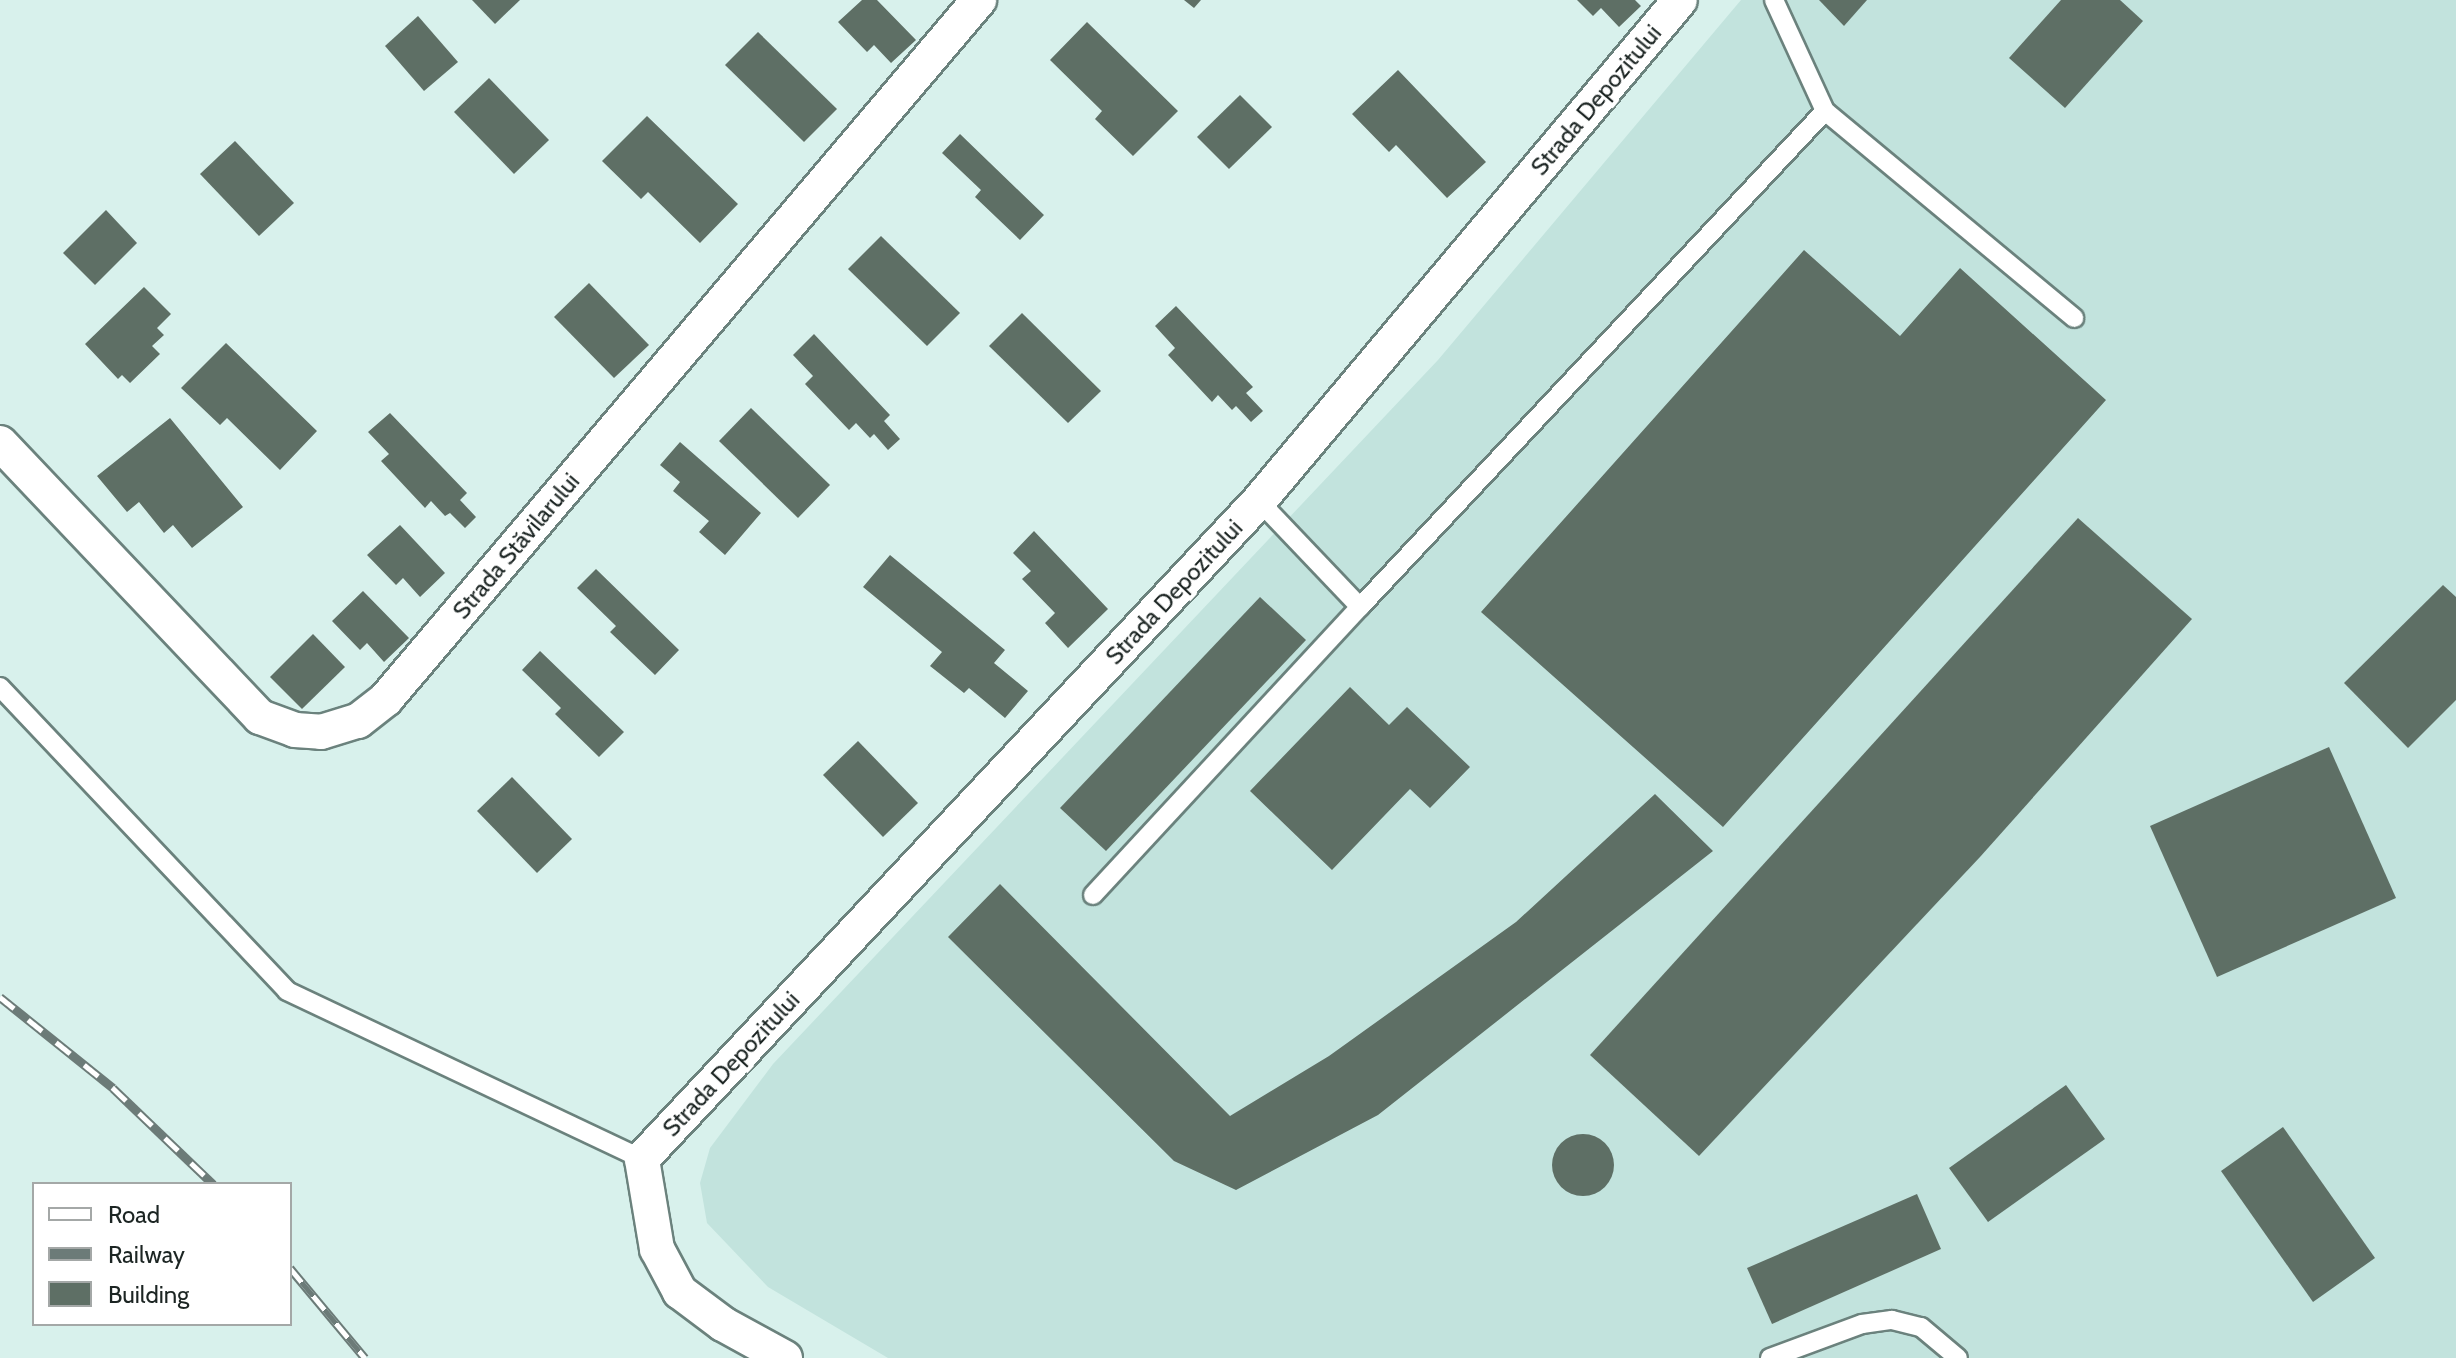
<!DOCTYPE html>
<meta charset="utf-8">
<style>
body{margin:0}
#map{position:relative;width:2456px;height:1358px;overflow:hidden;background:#d8f1ec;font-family:Cabin,sans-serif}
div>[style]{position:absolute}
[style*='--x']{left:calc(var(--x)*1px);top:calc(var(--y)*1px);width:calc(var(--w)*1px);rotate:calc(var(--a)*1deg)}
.built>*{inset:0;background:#c2e3dd}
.building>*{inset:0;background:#5e6f65}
.round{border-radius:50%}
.roads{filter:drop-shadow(2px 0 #6b827d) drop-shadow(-2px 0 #6b827d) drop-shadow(0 2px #6b827d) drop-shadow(0 -2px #6b827d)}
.lane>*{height:18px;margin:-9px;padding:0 9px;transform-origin:9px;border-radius:9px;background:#fff}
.street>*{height:34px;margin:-17px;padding:0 17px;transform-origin:17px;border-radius:17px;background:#fff}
.rail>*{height:9px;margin-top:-4.5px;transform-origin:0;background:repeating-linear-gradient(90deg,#fff 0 18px,#6c7b78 0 36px);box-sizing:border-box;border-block:2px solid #6c7b78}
span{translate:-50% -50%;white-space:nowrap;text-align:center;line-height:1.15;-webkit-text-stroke:8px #fff;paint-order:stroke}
.street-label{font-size:24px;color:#1c2523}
.legend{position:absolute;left:32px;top:1182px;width:260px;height:144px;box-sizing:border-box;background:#fff;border:2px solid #a4a8a7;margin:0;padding:10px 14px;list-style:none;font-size:24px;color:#1c2523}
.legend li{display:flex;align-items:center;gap:16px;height:40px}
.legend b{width:40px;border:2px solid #a4a8a7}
</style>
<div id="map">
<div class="built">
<i style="clip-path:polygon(1741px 0,2456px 0,2456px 1358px,888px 1358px,768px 1287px,707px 1223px,700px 1183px,710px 1148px,773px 1064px,1438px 360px)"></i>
</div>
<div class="building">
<i style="clip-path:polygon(472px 0,520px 0,495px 24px)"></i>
<i style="clip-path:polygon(862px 0,877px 0,916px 40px,891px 63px,874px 45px,867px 52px,838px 22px)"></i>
<i style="clip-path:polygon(1184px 0,1201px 0,1194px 8px)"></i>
<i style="clip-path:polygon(1577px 0,1635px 0,1641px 6px,1619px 27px,1601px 8px,1593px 16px)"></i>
<i style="clip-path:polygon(1819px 0,1867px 0,1844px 26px)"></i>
<i style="clip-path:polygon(2061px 0,2120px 0,2143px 21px,2065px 108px,2009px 58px)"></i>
<i style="clip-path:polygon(418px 16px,458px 62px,424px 91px,385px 46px)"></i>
<i style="clip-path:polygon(1087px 22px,1178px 111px,1133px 156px,1095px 119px,1102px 111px,1050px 60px)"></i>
<i style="clip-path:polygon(758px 32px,837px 109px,804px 142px,725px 65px)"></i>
<i style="clip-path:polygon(1398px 70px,1486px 162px,1447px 198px,1396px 145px,1389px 152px,1352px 114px)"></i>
<i style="clip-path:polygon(489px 78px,549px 140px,514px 174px,454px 112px)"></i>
<i style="clip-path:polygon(1240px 95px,1272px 127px,1229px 169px,1197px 137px)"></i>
<i style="clip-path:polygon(647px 116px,738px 204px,700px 243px,648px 192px,641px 199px,602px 161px)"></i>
<i style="clip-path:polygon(960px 134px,1044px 215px,1020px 240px,975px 197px,981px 190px,942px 153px)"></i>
<i style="clip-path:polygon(235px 141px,294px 203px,259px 236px,200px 174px)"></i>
<i style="clip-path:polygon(106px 210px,137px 243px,95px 285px,63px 253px)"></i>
<i style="clip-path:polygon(881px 236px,960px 313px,927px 346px,848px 269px)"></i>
<i style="clip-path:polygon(1804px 250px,1900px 336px,1960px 268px,2106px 400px,1723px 827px,1481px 612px)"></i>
<i style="clip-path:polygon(589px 283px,649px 345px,614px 378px,554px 317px)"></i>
<i style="clip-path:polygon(144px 287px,171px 314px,157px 328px,164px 335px,152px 346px,160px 354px,130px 383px,122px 375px,118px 379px,85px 344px)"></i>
<i style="clip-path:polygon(1176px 306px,1253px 387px,1246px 393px,1263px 411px,1251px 422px,1236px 406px,1232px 410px,1218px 395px,1212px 402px,1168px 355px,1175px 348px,1155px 326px)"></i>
<i style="clip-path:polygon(1022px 313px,1101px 391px,1068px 423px,989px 346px)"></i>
<i style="clip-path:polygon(814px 334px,890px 415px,884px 421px,900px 439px,888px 450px,874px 434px,870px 438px,856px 423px,849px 430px,805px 384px,813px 376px,793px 355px)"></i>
<i style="clip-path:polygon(226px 343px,317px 431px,280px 470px,227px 418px,220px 425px,181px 388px)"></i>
<i style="clip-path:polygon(751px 408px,830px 485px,798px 518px,719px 441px)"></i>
<i style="clip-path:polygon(390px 413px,467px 493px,460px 500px,476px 517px,465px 528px,450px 513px,445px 516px,431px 501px,425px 508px,381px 461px,389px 454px,368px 432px)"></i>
<i style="clip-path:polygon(170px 418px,243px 507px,192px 548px,173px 525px,164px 533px,139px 502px,127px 512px,97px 476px)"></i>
<i style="clip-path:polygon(680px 442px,761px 513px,725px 555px,699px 532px,709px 521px,673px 491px,680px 482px,660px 465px)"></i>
<i style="clip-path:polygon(2078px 518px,2192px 619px,1980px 857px,1699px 1156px,1590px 1055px)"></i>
<i style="clip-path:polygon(400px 525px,445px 573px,420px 597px,403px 578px,396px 585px,367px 555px)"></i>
<i style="clip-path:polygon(1034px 531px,1108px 609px,1068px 648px,1045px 623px,1055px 613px,1022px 579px,1031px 571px,1013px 553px)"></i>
<i style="clip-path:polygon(890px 555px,1005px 650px,994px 663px,1028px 691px,1005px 718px,969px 688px,964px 693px,930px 666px,942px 652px,863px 587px)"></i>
<i style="clip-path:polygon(596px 569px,679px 650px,655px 675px,610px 632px,616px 626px,577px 588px)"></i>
<i style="clip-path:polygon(2443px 585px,2456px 597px,2456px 700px,2408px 748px,2344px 683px)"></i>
<i style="clip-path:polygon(363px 591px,409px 638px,384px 662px,367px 643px,360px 650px,332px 621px)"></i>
<i style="clip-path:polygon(1260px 597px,1306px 640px,1106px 851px,1060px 808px)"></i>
<i style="clip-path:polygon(313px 634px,345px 667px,302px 709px,270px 677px)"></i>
<i style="clip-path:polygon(540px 651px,624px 732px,599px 757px,555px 714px,561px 708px,522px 670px)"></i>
<i style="clip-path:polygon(1350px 687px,1389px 725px,1407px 707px,1470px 767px,1430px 808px,1410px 789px,1332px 870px,1250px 791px)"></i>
<i style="clip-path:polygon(858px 741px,918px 803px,883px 837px,823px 775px)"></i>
<i style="clip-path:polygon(2329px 747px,2396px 898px,2217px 977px,2150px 826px)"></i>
<i style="clip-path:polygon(512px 777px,572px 839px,537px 873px,477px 811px)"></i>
<i style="clip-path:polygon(1655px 794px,1713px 851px,1378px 1115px,1236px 1190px,1174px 1161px,948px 937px,1000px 884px,1230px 1116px,1329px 1056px,1516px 922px)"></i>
<i style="clip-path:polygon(2066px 1085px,2105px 1139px,1988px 1222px,1949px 1168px)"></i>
<i style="clip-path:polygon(2283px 1127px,2375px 1258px,2313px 1302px,2221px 1171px)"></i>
<i class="round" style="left:1552px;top:1134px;width:62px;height:62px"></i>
<i style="clip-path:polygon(1917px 1194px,1941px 1249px,1772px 1324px,1747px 1268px)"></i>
</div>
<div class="roads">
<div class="lane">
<i style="--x:1774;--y:0;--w:122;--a:65.3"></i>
<i style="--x:1360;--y:607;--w:680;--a:-46.85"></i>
<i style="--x:1825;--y:111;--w:324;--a:39.7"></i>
<i style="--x:0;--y:687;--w:418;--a:46.6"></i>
<i style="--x:287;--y:991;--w:393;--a:25.3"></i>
<i style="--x:1093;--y:895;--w:393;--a:-47.2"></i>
<i style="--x:1360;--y:607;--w:146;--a:-133.6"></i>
<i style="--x:1770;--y:1358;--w:98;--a:-20.3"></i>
<i style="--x:1862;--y:1324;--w:30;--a:-8"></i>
<i style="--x:1892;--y:1320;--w:30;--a:14"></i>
<i style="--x:1921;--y:1327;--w:48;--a:40"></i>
</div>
<div class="street">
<i style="--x:0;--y:443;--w:378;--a:46.5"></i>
<i style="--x:260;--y:717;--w:37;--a:20"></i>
<i style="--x:295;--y:730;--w:26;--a:4"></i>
<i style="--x:321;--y:732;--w:39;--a:-17"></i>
<i style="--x:358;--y:721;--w:36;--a:-38"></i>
<i style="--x:386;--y:699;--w:917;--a:-49.69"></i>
<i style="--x:785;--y:1358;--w:71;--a:-151.3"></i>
<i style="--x:723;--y:1324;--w:54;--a:-143.3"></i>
<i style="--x:680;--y:1292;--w:49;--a:-118.1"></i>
<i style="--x:657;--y:1249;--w:91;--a:-99.5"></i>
<i style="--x:642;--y:1159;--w:902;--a:-46.84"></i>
<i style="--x:1259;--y:501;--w:654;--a:-49.96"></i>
</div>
</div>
<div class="rail">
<i style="--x:0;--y:997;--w:145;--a:38.8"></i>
<i style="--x:113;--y:1088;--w:139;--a:43.8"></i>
<i style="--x:290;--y:1268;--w:117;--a:50.2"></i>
</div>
<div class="street-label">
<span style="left:1596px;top:100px;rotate:-50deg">Strada Depozitului</span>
<span style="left:516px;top:546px;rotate:-50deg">Strada Stăvilarului</span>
<span style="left:1174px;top:592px;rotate:-47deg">Strada Depozitului</span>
<span style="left:731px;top:1064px;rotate:-47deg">Strada Depozitului</span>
</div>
<ul class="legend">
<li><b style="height:10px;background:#fff"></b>Road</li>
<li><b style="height:10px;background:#6c7b78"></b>Railway</li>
<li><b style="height:22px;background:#5e6f65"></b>Building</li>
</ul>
</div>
